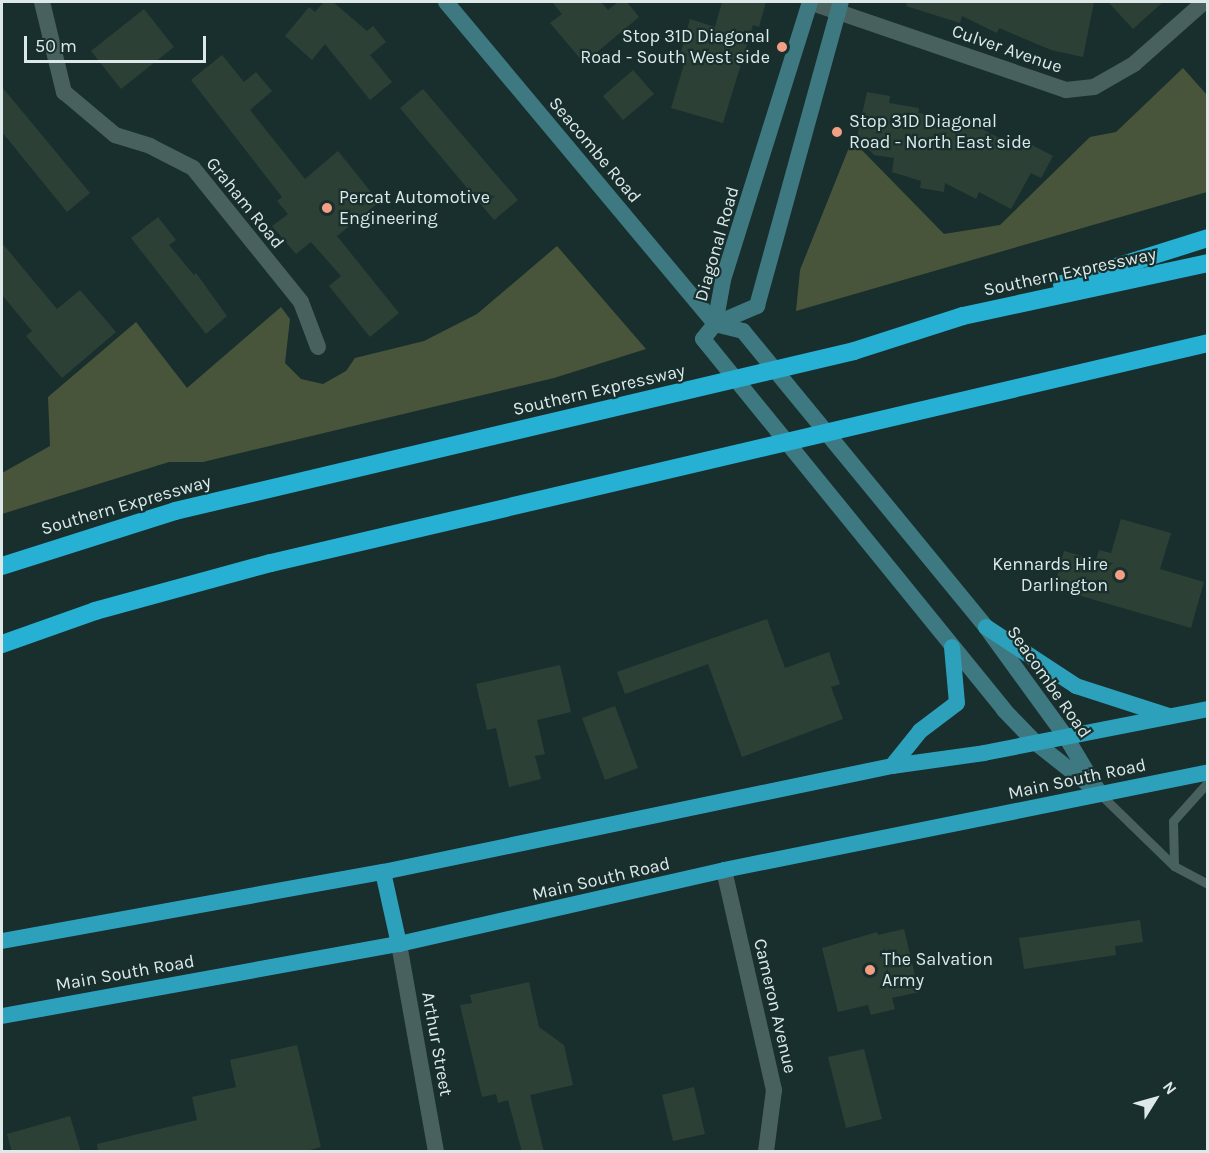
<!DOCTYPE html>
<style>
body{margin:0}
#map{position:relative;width:1209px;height:1153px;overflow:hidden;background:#182f2e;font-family:Karla,sans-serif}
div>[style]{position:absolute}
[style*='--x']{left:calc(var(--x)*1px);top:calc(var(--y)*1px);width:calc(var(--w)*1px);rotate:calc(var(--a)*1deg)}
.green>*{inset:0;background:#48553b}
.building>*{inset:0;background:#2d4035}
.service>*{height:9px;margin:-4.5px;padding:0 4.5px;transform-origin:4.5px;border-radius:4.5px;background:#48615f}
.minor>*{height:16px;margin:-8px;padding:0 8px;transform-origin:8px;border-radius:8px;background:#48615f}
.secondary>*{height:16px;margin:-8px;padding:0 8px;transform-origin:8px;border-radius:8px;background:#3e7982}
.trunk>*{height:16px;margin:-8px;padding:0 8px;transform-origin:8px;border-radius:8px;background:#2da1bc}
.motorway>*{height:18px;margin:-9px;padding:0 9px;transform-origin:9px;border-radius:9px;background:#26b1d4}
.dots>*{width:16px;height:16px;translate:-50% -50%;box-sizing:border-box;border:3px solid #182f2e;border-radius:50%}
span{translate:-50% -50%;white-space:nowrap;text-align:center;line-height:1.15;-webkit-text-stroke:4.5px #182f2e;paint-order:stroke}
.poi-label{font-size:18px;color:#dce9e8}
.right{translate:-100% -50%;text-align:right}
.left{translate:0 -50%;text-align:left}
.street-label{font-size:18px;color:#dce9e8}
.frame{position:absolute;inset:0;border:3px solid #dce9e8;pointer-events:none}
.north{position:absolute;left:1125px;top:1069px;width:60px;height:60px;-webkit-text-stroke:4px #182f2e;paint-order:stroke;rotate:53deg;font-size:16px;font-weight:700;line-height:24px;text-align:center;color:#dce9e8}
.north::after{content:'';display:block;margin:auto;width:21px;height:27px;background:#dce9e8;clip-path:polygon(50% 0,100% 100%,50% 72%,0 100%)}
.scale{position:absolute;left:24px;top:36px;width:182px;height:27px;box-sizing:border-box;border:3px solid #dce9e8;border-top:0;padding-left:8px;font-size:18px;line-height:21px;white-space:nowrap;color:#dce9e8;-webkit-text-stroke:4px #182f2e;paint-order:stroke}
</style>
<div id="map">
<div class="green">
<i style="clip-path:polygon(1183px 68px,1207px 95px,1207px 192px,796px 311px,800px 270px,852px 140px,944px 234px,1000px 225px,1090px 137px,1116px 132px)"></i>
<i style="clip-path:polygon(557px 246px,646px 349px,554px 378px,203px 462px,169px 462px,2px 514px,2px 473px,50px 446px,48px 397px,136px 322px,187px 388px,281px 307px,290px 319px,285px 363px,301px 379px,323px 384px,346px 371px,355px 358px,424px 341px,477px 314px)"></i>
</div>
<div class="building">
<i style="clip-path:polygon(324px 2px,333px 2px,367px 31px,373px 26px,386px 42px,370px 55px,392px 82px,370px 100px,325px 44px,312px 60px,285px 36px,309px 7px,315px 12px)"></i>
<i style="clip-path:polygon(552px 2px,601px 2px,608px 10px,618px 2px,627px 2px,639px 17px,584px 63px,550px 23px,562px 14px)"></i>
<i style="clip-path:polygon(722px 2px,766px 2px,759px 27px,753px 25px,723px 123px,671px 108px,687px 54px,681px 52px,690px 19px,715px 27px)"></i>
<i style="clip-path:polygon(907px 2px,1094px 2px,1083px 57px,1051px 50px,999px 28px,997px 33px,962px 16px,960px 23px,906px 6px)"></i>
<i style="clip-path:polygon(1108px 2px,1163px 2px,1133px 29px)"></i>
<i style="clip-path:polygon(144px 9px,174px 47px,121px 89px,91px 51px)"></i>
<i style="clip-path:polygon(222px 55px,244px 82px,256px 72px,272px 91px,250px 110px,305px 179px,338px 151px,379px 202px,337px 236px,399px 313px,370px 337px,329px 286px,341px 276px,311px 242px,296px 254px,272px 226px,288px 214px,277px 201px,282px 197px,191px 80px)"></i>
<i style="clip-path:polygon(633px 70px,654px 94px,623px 120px,603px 96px)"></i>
<i style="clip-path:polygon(2px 87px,90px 193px,67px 212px,2px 132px)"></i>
<i style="clip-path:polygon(423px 89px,518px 200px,494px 220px,400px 108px)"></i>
<i style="clip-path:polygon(867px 92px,890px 96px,889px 103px,919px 108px,918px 113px,966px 121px,1011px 144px,1015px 136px,1053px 156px,1041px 178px,1031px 173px,1011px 209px,979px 192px,976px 199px,945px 183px,944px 192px,920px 188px,921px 181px,892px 172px,894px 158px,874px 155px,857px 137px)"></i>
<i style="clip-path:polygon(158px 217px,176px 240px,169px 245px,194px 275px,196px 273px,227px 316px,206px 334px,131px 238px)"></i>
<i style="clip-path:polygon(2px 243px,57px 309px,80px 290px,116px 332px,62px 378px,26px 336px,32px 331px,2px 295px)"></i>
<i style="clip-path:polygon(1121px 519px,1171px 533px,1160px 569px,1204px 582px,1191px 628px,1054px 588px,1064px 551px,1096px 560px,1099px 550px,1111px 553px)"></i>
<i style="clip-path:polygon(767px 619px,785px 668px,829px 652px,840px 684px,831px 687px,843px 719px,742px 757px,708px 664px,625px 694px,617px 672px)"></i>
<i style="clip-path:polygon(560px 665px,571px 712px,537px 720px,545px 754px,535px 756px,541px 779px,509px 787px,496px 728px,487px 730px,476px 684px)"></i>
<i style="clip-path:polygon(615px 706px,638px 768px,605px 780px,582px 718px)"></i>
<i style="clip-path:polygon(1140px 920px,1143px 942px,1115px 946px,1116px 955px,1024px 969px,1019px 938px)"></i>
<i style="clip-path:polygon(904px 929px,919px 992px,892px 998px,895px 1009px,871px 1015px,868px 1005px,838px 1012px,822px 948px,877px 932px,878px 935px)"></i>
<i style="clip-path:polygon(529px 982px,539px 1027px,564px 1045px,573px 1085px,530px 1095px,544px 1152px,522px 1152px,508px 1100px,498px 1103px,496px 1094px,482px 1097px,460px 1005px,472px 1003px,470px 995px)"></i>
<i style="clip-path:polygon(297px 1045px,321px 1147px,302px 1152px,98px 1152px,97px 1144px,197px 1120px,192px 1097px,236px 1087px,230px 1060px)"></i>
<i style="clip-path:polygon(864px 1049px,882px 1119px,846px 1128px,828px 1057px)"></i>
<i style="clip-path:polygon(694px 1087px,705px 1134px,673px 1141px,662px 1095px)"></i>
<i style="clip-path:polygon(70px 1116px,81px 1152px,12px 1152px,7px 1134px)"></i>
</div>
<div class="service">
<i style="--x:1100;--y:794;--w:103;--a:44.2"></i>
<i style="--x:1174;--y:866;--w:38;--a:28"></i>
<i style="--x:1174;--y:865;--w:44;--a:-91.3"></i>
<i style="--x:1173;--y:821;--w:52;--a:-48.1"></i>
</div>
<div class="minor">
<i style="--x:42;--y:2;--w:93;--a:76.3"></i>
<i style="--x:64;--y:92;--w:67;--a:40.1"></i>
<i style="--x:115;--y:135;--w:37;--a:17"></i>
<i style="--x:150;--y:146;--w:48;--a:27.1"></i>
<i style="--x:193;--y:168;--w:172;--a:51.1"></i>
<i style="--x:301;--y:302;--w:48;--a:69.3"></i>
<i style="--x:809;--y:2;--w:272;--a:18.9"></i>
<i style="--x:1066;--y:90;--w:28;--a:-6"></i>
<i style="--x:1094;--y:87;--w:46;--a:-29.9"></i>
<i style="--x:1134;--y:64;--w:94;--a:-41.5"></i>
<i style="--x:724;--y:870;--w:226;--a:77.2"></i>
<i style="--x:774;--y:1090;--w:63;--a:97.4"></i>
<i style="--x:399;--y:944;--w:211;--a:79.9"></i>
</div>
<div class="secondary">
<i style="--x:446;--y:2;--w:420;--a:50.1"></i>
<i style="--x:715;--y:324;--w:29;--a:14"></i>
<i style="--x:743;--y:331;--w:383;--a:50.6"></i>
<i style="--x:986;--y:627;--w:136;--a:54"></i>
<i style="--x:1066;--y:737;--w:66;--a:59.2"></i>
<i style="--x:810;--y:2;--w:291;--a:107.4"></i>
<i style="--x:723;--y:280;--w:45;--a:100.3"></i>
<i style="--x:715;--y:324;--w:19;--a:129"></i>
<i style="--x:703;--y:339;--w:478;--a:50.9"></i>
<i style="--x:1004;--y:710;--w:46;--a:45.9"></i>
<i style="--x:1036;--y:743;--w:73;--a:38.3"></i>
<i style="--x:715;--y:324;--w:46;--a:-23.2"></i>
<i style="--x:757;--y:306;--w:315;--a:-74.6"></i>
</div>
<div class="trunk">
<i style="--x:986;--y:627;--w:108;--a:33.2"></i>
<i style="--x:1076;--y:686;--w:98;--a:17.9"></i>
<i style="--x:892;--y:766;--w:45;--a:-51.3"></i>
<i style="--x:920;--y:731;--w:46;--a:-37.1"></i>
<i style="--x:957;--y:703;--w:56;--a:-95.1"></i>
<i style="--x:383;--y:872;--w:74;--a:77.5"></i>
<i style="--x:2;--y:941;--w:387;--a:-10.3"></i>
<i style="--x:383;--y:872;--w:520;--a:-11.76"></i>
<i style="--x:892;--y:766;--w:93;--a:-8"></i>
<i style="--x:984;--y:753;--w:228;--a:-11.1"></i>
<i style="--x:2;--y:1016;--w:403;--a:-10.3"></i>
<i style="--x:399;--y:944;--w:333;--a:-12.8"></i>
<i style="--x:724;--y:870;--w:494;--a:-11.4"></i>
</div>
<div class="motorway">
<i style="--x:1062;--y:284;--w:153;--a:-17.5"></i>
<i style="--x:2;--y:566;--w:182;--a:-17.6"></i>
<i style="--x:175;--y:511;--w:698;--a:-13.26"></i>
<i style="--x:854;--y:351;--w:114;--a:-17.8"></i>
<i style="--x:963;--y:316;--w:251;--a:-12.2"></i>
<i style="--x:2;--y:644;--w:99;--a:-19.5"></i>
<i style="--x:95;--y:611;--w:182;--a:-15.3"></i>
<i style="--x:271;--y:563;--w:962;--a:-13.21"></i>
</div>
<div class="dots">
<i style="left:782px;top:47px;background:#f39f83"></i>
<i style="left:837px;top:132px;background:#f39f83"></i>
<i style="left:327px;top:208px;background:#f39f83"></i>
<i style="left:1120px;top:575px;background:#f39f83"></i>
<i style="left:870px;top:970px;background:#f39f83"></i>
</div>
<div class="poi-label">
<span class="right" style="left:770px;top:47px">Stop 31D Diagonal<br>Road - South West side</span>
<span class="left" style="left:849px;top:132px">Stop 31D Diagonal<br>Road - North East side</span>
<span class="left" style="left:339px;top:208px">Percat Automotive<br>Engineering</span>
<span class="right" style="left:1108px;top:575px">Kennards Hire<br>Darlington</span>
<span class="left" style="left:882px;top:970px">The Salvation<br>Army</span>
</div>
<div class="street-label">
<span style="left:1007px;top:49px;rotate:19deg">Culver Avenue</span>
<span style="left:595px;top:150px;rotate:50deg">Seacombe Road</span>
<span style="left:245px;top:203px;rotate:51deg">Graham Road</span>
<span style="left:717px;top:244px;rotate:-74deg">Diagonal Road</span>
<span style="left:1070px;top:272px;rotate:-12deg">Southern Expressway</span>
<span style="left:599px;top:390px;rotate:-13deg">Southern Expressway</span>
<span style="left:126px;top:505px;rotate:-16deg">Southern Expressway</span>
<span style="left:1049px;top:682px;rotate:55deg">Seacombe Road</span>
<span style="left:1077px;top:779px;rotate:-12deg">Main South Road</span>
<span style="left:601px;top:879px;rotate:-13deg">Main South Road</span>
<span style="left:125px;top:973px;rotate:-10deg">Main South Road</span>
<span style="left:775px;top:1006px;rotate:77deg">Cameron Avenue</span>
<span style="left:437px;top:1044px;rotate:80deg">Arthur Street</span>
</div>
<div class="frame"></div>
<div class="north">N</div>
<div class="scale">50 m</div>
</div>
